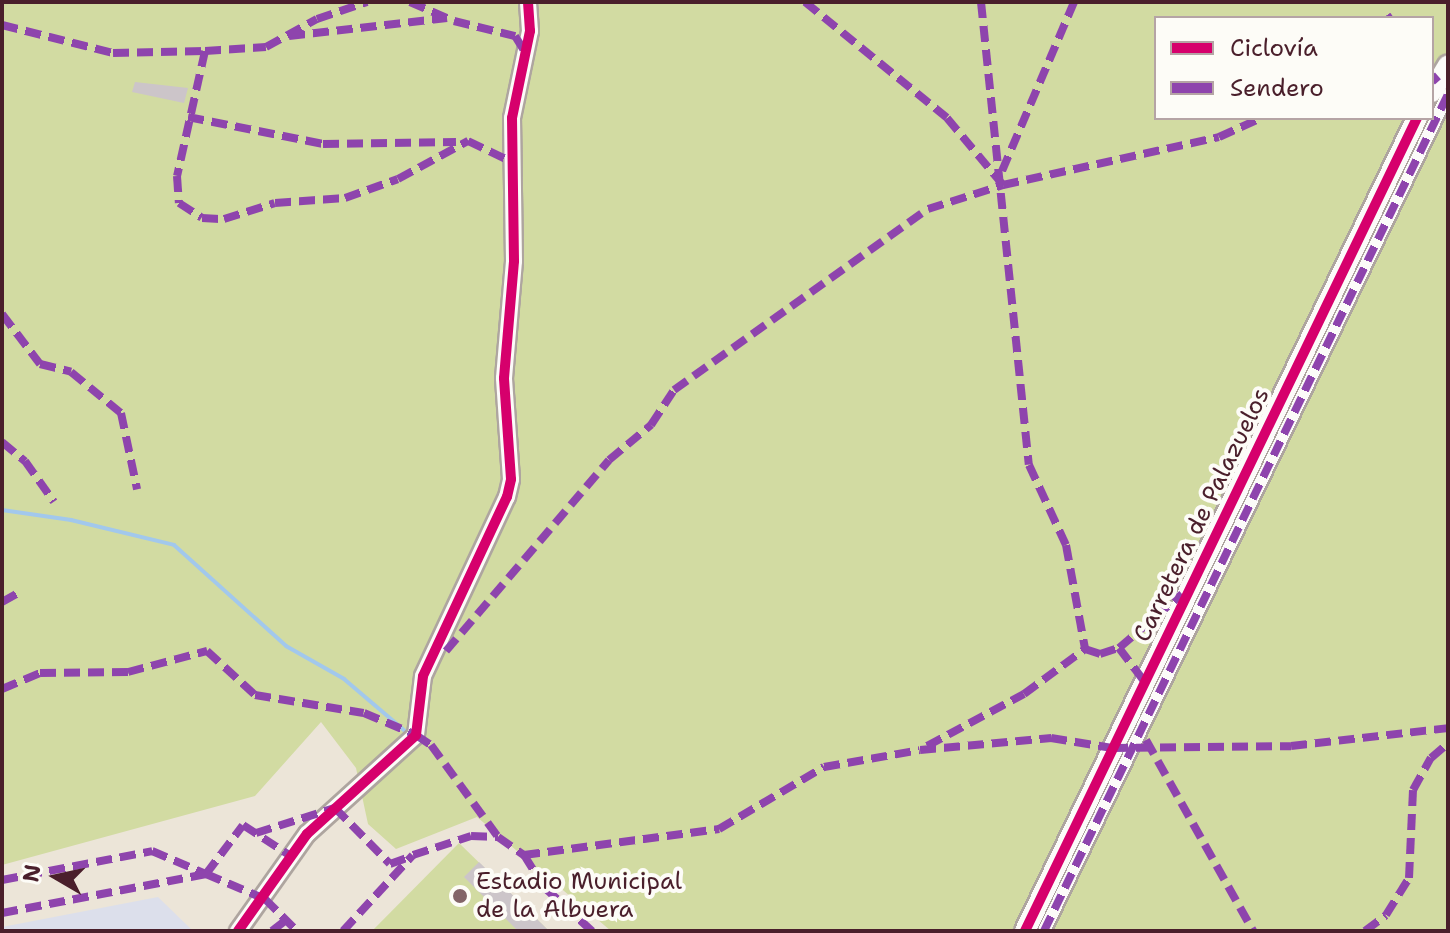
<!DOCTYPE html>
<meta charset="utf-8">
<style>
body{margin:0}
#map{position:relative;width:1450px;height:933px;overflow:hidden;background:#ece5d8;font-family:"Shantell Sans",sans-serif}
div>[style]{position:absolute}
[style*='--x']{left:calc(var(--x)*1px);top:calc(var(--y)*1px);width:calc(var(--w)*1px);rotate:calc(var(--a)*1deg)}
.built>*{inset:0;background:#dcdfeb}
.green>*{inset:0;background:#d2dba2}
.stream>*{height:4px;margin:-2px;padding:0 2px;transform-origin:2px;border-radius:2px;background:#a2c8ec}
.building>*{inset:0;background:#ccc5c9}
.roads{filter:drop-shadow(2px 0 #aea59f) drop-shadow(-2px 0 #aea59f) drop-shadow(0 2px #aea59f) drop-shadow(0 -2px #aea59f)}
.pedestrian>*{height:12px;margin:-6px;padding:0 6px;transform-origin:6px;border-radius:6px;background:#fcfbf9}
.minor>*{height:16px;margin:-8px;padding:0 8px;transform-origin:8px;border-radius:8px;background:#fcfbf9}
.tertiary>*{height:20px;margin:-10px;padding:0 10px;transform-origin:10px;border-radius:10px;background:#fcfbf9}
.quiet>*{height:8px;margin-top:-4px;transform-origin:0;background:repeating-linear-gradient(90deg,#8e44ad 0 16px,transparent 0 24px)}
.cycleway>*{height:10px;margin:-5px;padding:0 5px;transform-origin:5px;border-radius:5px;background:#d6006c}
.dots>*{width:22px;height:22px;translate:-50% -50%;box-sizing:border-box;border:4px solid #fdfcf7;border-radius:50%}
span{translate:-50% -50%;white-space:nowrap;text-align:center;line-height:1.15;-webkit-text-stroke:8px #fdfcf7;paint-order:stroke}
.street-label{font-size:24px;color:#4a1f2b}
.poi-label{font-size:24px;color:#4a1f2b}
.left{translate:0 -50%;text-align:left}
.frame{position:absolute;inset:0;border:4px solid #4a1f2b;pointer-events:none}
.legend{position:absolute;left:1154px;top:16px;width:280px;height:104px;box-sizing:border-box;background:#fdfcf7;border:2px solid #b5a4a5;margin:0;padding:10px 14px;list-style:none;font-size:24px;color:#4a1f2b}
.legend li{display:flex;align-items:center;gap:16px;height:40px}
.legend b{width:40px;border:2px solid #b5a4a5}
.north{position:absolute;left:16px;top:837px;width:80px;height:80px;-webkit-text-stroke:6px #fdfcf7;paint-order:stroke;rotate:279deg;font-size:22px;font-weight:700;line-height:32px;text-align:center;color:#4a1f2b}
.north::after{content:'';display:block;margin:auto;width:28px;height:36px;background:#4a1f2b;clip-path:polygon(50% 0,100% 100%,50% 72%,0 100%)}
</style>
<div id="map">
<div class="built">
<i style="clip-path:polygon(158px 897px,193px 931px,2px 931px,2px 927px)"></i>
</div>
<div class="green">
<i style="clip-path:polygon(evenodd,2px 2px,1448px 2px,1448px 931px,611px 931px,477px 817px,396px 849px,368px 824px,356px 768px,321px 722px,255px 796px,2px 865px,2px 2px,1156px 18px,1432px 18px,1432px 118px,1156px 118px,1156px 18px)"></i>
<i style="clip-path:polygon(459px 843px,549px 931px,372px 931px)"></i>
</div>
<div class="stream">
<i style="--x:2;--y:510;--w:70;--a:8.2"></i>
<i style="--x:71;--y:520;--w:106;--a:13.6"></i>
<i style="--x:174;--y:545;--w:151;--a:42"></i>
<i style="--x:286;--y:646;--w:67;--a:29.6"></i>
<i style="--x:344;--y:679;--w:79;--a:40.4"></i>
</div>
<div class="building">
<i style="clip-path:polygon(135px 82px,188px 88px,184px 103px,132px 92px)"></i>
<i style="clip-path:polygon(479px 862px,549px 931px,518px 931px,464px 877px)"></i>
</div>
<div class="roads">
<div class="pedestrian">
<i style="--x:1044;--y:931;--w:929;--a:-64.23"></i>
</div>
<div class="minor">
<i style="--x:238;--y:931;--w:119;--a:-54.6"></i>
<i style="--x:307;--y:834;--w:147;--a:-42.2"></i>
<i style="--x:416;--y:735;--w:59;--a:-83.2"></i>
<i style="--x:423;--y:676;--w:198;--a:-64.9"></i>
<i style="--x:507;--y:497;--w:18;--a:-77"></i>
<i style="--x:511;--y:479;--w:101;--a:-94"></i>
<i style="--x:504;--y:378;--w:117;--a:-85.1"></i>
<i style="--x:514;--y:261;--w:143;--a:-90.8"></i>
<i style="--x:512;--y:118;--w:89;--a:-78.3"></i>
<i style="--x:530;--y:31;--w:29;--a:-94"></i>
</div>
<div class="tertiary">
<i style="--x:1432;--y:92;--w:31;--a:-59"></i>
<i style="--x:1025;--y:931;--w:903;--a:-64.26"></i>
</div>
</div>
<div class="quiet">
<i style="--x:410;--y:2;--w:48;--a:23.4"></i>
<i style="--x:454;--y:21;--w:63;--a:13.8"></i>
<i style="--x:515;--y:36;--w:19;--a:58"></i>
<i style="--x:805;--y:2;--w:183;--a:39.2"></i>
<i style="--x:947;--y:118;--w:87;--a:50.1"></i>
<i style="--x:981;--y:2;--w:465;--a:84.1"></i>
<i style="--x:1029;--y:465;--w:88;--a:65.2"></i>
<i style="--x:1066;--y:545;--w:106;--a:79.6"></i>
<i style="--x:1085;--y:649;--w:16;--a:18"></i>
<i style="--x:1100;--y:654;--w:20;--a:-18"></i>
<i style="--x:1119;--y:648;--w:41;--a:52.9"></i>
<i style="--x:1387;--y:15;--w:4;--a:56"></i>
<i style="--x:2;--y:25;--w:114;--a:14.2"></i>
<i style="--x:113;--y:53;--w:92;--a:-1.2"></i>
<i style="--x:205;--y:51;--w:61;--a:-3.8"></i>
<i style="--x:266;--y:47;--w:58;--a:-28.8"></i>
<i style="--x:317;--y:19;--w:53;--a:-18.8"></i>
<i style="--x:289;--y:36;--w:159;--a:-6.5"></i>
<i style="--x:205;--y:51;--w:128;--a:102.6"></i>
<i style="--x:177;--y:176;--w:27;--a:86"></i>
<i style="--x:179;--y:203;--w:27;--a:33"></i>
<i style="--x:202;--y:218;--w:22;--a:3"></i>
<i style="--x:224;--y:219;--w:53;--a:-17.4"></i>
<i style="--x:275;--y:203;--w:70;--a:-4.1"></i>
<i style="--x:345;--y:198;--w:56;--a:-19.7"></i>
<i style="--x:398;--y:179;--w:80;--a:-28.5"></i>
<i style="--x:468;--y:141;--w:49;--a:25.5"></i>
<i style="--x:1432;--y:75;--w:9;--a:49"></i>
<i style="--x:188;--y:117;--w:138;--a:11.3"></i>
<i style="--x:323;--y:144;--w:133;--a:-0.9"></i>
<i style="--x:1002;--y:171;--w:184;--a:-66.9"></i>
<i style="--x:2;--y:314;--w:63;--a:52.8"></i>
<i style="--x:40;--y:364;--w:32;--a:14"></i>
<i style="--x:71;--y:372;--w:65;--a:39.4"></i>
<i style="--x:121;--y:413;--w:78;--a:78.1"></i>
<i style="--x:2;--y:442;--w:30;--a:40"></i>
<i style="--x:25;--y:461;--w:50;--a:54.7"></i>
<i style="--x:2;--y:602;--w:23;--a:-29"></i>
<i style="--x:1119;--y:648;--w:83;--a:-40.6"></i>
<i style="--x:446;--y:651;--w:251;--a:-49.5"></i>
<i style="--x:609;--y:460;--w:55;--a:-39.8"></i>
<i style="--x:651;--y:425;--w:42;--a:-56.7"></i>
<i style="--x:674;--y:390;--w:312;--a:-35.5"></i>
<i style="--x:928;--y:209;--w:79;--a:-17.7"></i>
<i style="--x:1003;--y:185;--w:221;--a:-12.5"></i>
<i style="--x:1219;--y:137;--w:46;--a:-24.3"></i>
<i style="--x:2;--y:689;--w:41;--a:-22.8"></i>
<i style="--x:40;--y:673;--w:88;--a:-0.7"></i>
<i style="--x:128;--y:672;--w:82;--a:-14.9"></i>
<i style="--x:207;--y:651;--w:65;--a:42.5"></i>
<i style="--x:255;--y:695;--w:110;--a:9.4"></i>
<i style="--x:364;--y:713;--w:56;--a:22.9"></i>
<i style="--x:416;--y:735;--w:18;--a:34"></i>
<i style="--x:431;--y:745;--w:114;--a:53.9"></i>
<i style="--x:1146;--y:740;--w:219;--a:60.7"></i>
<i style="--x:927;--y:746;--w:110;--a:-28.2"></i>
<i style="--x:1024;--y:694;--w:76;--a:-36.4"></i>
<i style="--x:256;--y:833;--w:83;--a:-17.6"></i>
<i style="--x:335;--y:808;--w:78;--a:45.5"></i>
<i style="--x:390;--y:864;--w:20;--a:-20"></i>
<i style="--x:524;--y:855;--w:197;--a:-7.6"></i>
<i style="--x:719;--y:829;--w:122;--a:-30.6"></i>
<i style="--x:824;--y:767;--w:97;--a:-10"></i>
<i style="--x:920;--y:750;--w:132;--a:-5.2"></i>
<i style="--x:1051;--y:738;--w:62;--a:9.3"></i>
<i style="--x:1112;--y:748;--w:179;--a:-0.6"></i>
<i style="--x:1291;--y:746;--w:158;--a:-6.5"></i>
<i style="--x:2;--y:880;--w:153;--a:-10.9"></i>
<i style="--x:152;--y:851;--w:59;--a:23.1"></i>
<i style="--x:206;--y:874;--w:61;--a:-52.9"></i>
<i style="--x:243;--y:825;--w:59;--a:33.1"></i>
<i style="--x:2;--y:913;--w:208;--a:-10.8"></i>
<i style="--x:206;--y:874;--w:64;--a:23"></i>
<i style="--x:265;--y:899;--w:45;--a:45"></i>
<i style="--x:272;--y:931;--w:18;--a:-38"></i>
<i style="--x:343;--y:931;--w:103;--a:-47.4"></i>
<i style="--x:413;--y:855;--w:61;--a:-18.1"></i>
<i style="--x:471;--y:836;--w:27;--a:2"></i>
<i style="--x:498;--y:837;--w:32;--a:35"></i>
<i style="--x:524;--y:855;--w:39;--a:58"></i>
<i style="--x:545;--y:888;--w:64;--a:42.5"></i>
<i style="--x:1044;--y:931;--w:929;--a:-64.23"></i>
<i style="--x:1365;--y:931;--w:26;--a:-37"></i>
<i style="--x:1386;--y:915;--w:44;--a:-58.1"></i>
<i style="--x:1409;--y:878;--w:88;--a:-87.4"></i>
<i style="--x:1413;--y:790;--w:37;--a:-61"></i>
<i style="--x:1431;--y:758;--w:23;--a:-41"></i>
</div>
<div class="cycleway">
<i style="--x:238;--y:931;--w:119;--a:-54.6"></i>
<i style="--x:307;--y:834;--w:147;--a:-42.2"></i>
<i style="--x:416;--y:735;--w:59;--a:-83.2"></i>
<i style="--x:423;--y:676;--w:198;--a:-64.9"></i>
<i style="--x:507;--y:497;--w:18;--a:-77"></i>
<i style="--x:511;--y:479;--w:101;--a:-94"></i>
<i style="--x:504;--y:378;--w:117;--a:-85.1"></i>
<i style="--x:514;--y:261;--w:143;--a:-90.8"></i>
<i style="--x:512;--y:118;--w:89;--a:-78.3"></i>
<i style="--x:530;--y:31;--w:29;--a:-94"></i>
<i style="--x:1025;--y:931;--w:903;--a:-64.26"></i>
</div>
<div class="dots">
<i style="left:460px;top:896px;background:#836468"></i>
</div>
<div class="street-label">
<span style="left:1202px;top:515px;rotate:-64deg">Carretera de Palazuelos</span>
</div>
<div class="poi-label">
<span class="left" style="left:476px;top:896px">Estadio Municipal<br>de la Albuera</span>
</div>
<div class="frame"></div>
<ul class="legend">
<li><b style="height:10px;background:#d6006c"></b>Ciclovía</li>
<li><b style="height:10px;background:#8e44ad"></b>Sendero</li>
</ul>
<div class="north">N</div>
</div>
